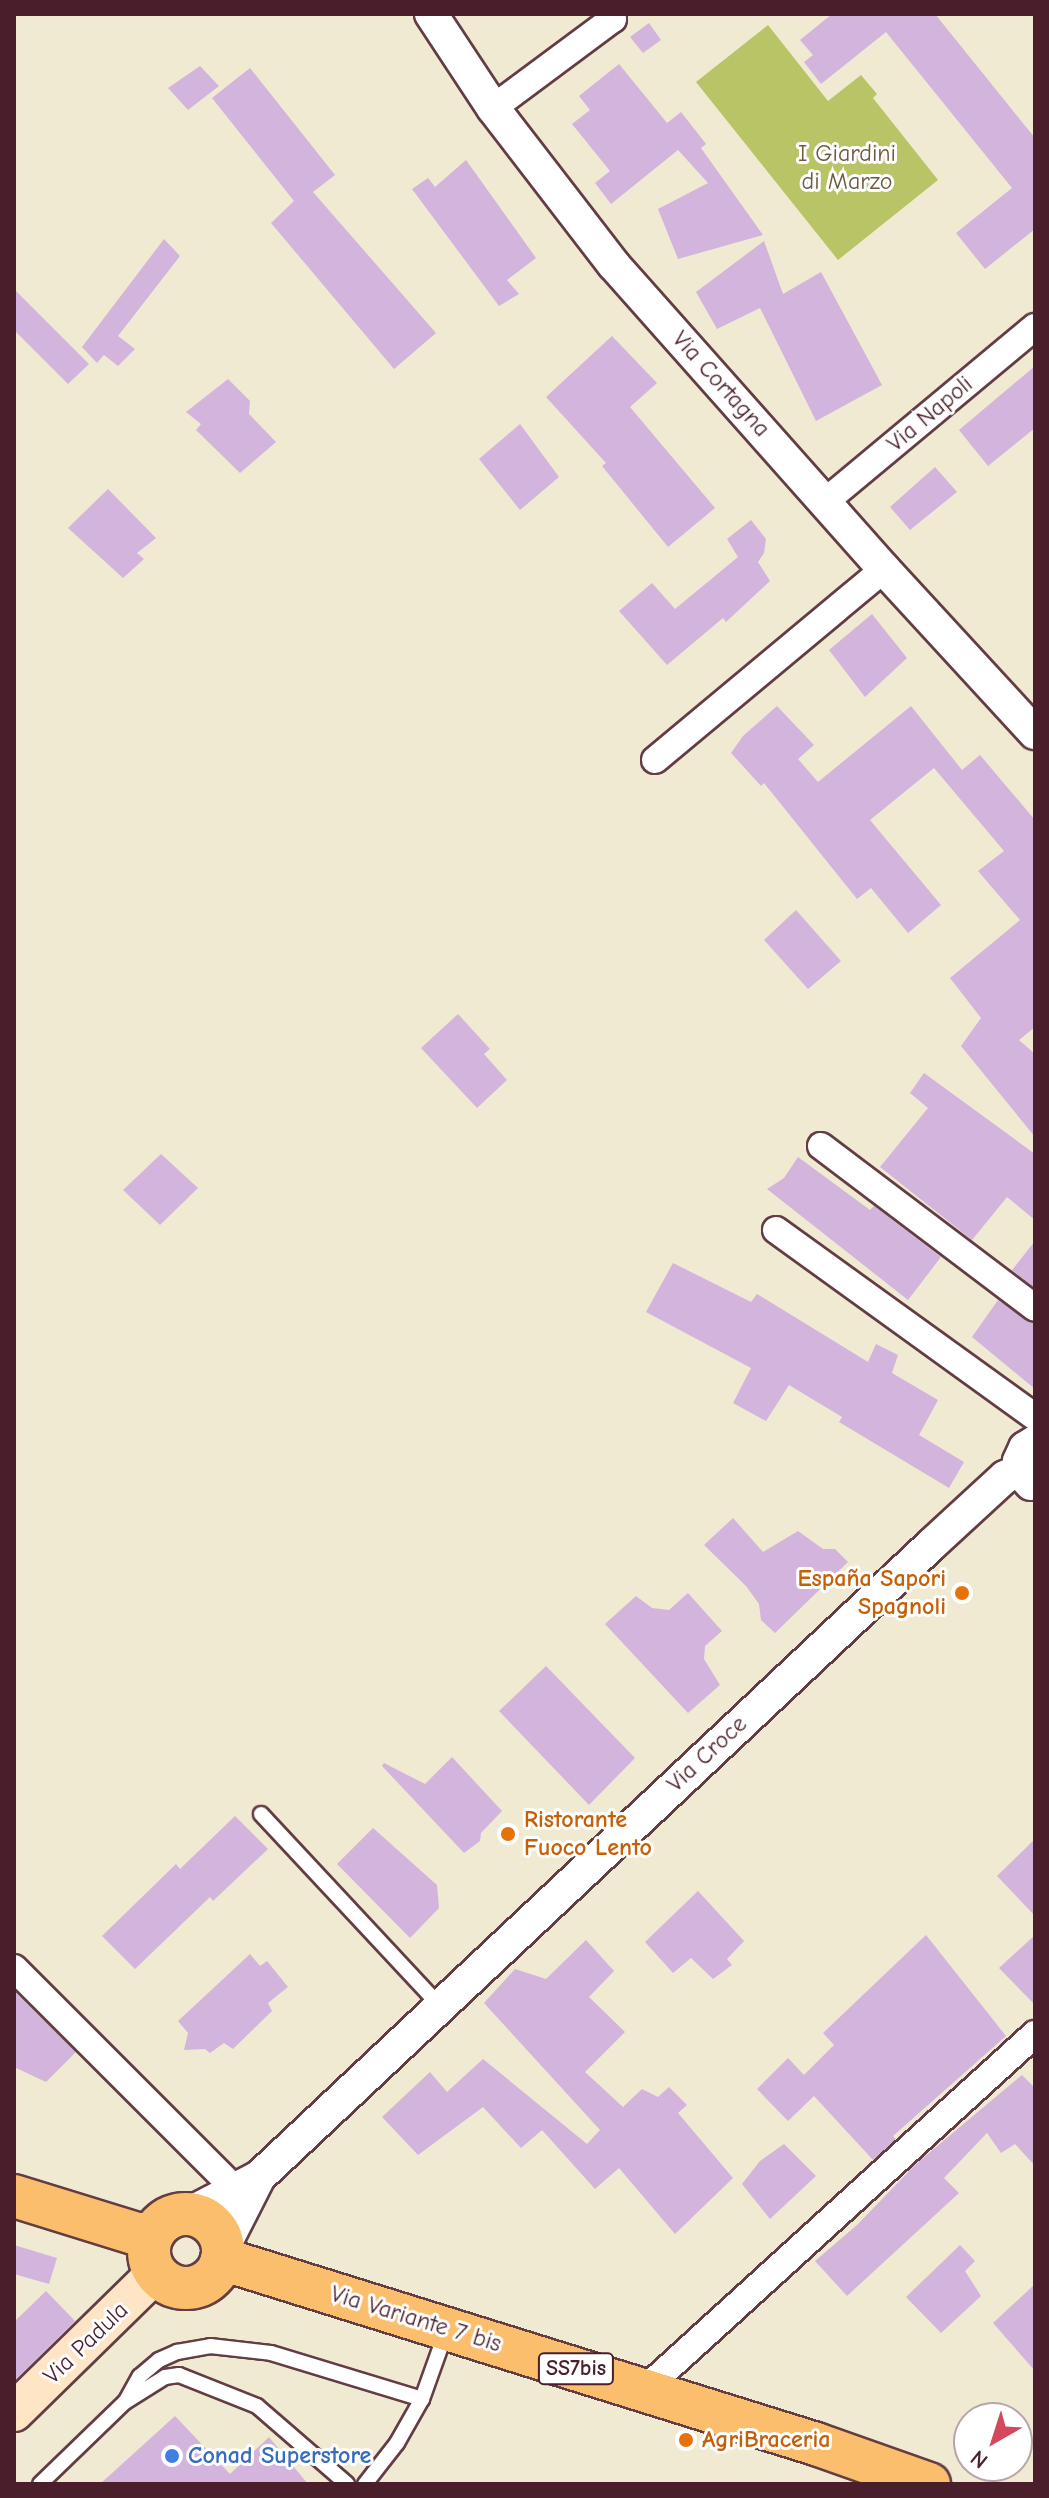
<!DOCTYPE html>
<meta charset="utf-8">
<style>
body{margin:0}
#map{position:relative;width:1049px;height:2498px;overflow:hidden;background:#f0ead3;font-family:"Comic Neue",sans-serif}
div>[style]{position:absolute}
[style*='--x']{left:calc(var(--x)*1px);top:calc(var(--y)*1px);width:calc(var(--w)*1px);rotate:calc(var(--a)*1deg)}
.green>*{inset:0;background:#b8c466}
.building>*{inset:0;background:#d2b4dd}
.roads{filter:drop-shadow(2px 0 #633d44) drop-shadow(-2px 0 #633d44) drop-shadow(0 2px #633d44) drop-shadow(0 -2px #633d44)}
.service>*{height:14px;margin:-7px;padding:0 7px;transform-origin:7px;border-radius:7px;background:#fff}
.minor>*{height:26px;margin:-13px;padding:0 13px;transform-origin:13px;border-radius:13px;background:#fff}
.tertiary>*{height:32px;margin:-16px;padding:0 16px;transform-origin:16px;border-radius:16px;background:#fff}
.secondary>*{height:38px;margin:-19px;padding:0 19px;transform-origin:19px;border-radius:19px;background:#fde5c5}
.primary>*{height:42px;margin:-21px;padding:0 21px;transform-origin:21px;border-radius:21px;background:#fabe6d}
.primary>.ring{margin:-21px;padding:0;box-sizing:content-box;background:none;border:42px solid #fabe6d;border-radius:50%}
.dots>*{width:22px;height:22px;translate:-50% -50%;box-sizing:border-box;border:4px solid #fff;border-radius:50%}
span{translate:-50% -50%;white-space:nowrap;text-align:center;line-height:1.15;-webkit-text-stroke:6px #fff;paint-order:stroke}
.shield-label span{padding:2px 6px;background:#fff;border:2px solid;border-radius:6px;-webkit-text-stroke-width:0}
.shield-label{font-size:22px;color:#4a1f2b;font-weight:700}
.park-label{font-size:24px;color:#705940}
.street-label{font-size:24px;color:#4a1f2b}
.food-label{font-size:24px;color:#c56008;font-weight:700}
.right{translate:-100% -50%;text-align:right}
.left{translate:0 -50%;text-align:left}
.shop-label{font-size:24px;color:#366cbe;font-weight:700}
.frame{position:absolute;inset:0;border:16px solid #4a1f2b;pointer-events:none}
.north{position:absolute;left:953px;top:2402px;width:80px;height:80px;box-sizing:border-box;background:#fff;border:2px solid #b7a5aa;border-radius:50%;rotate:219deg;font-size:22px;font-weight:700;line-height:32px;text-align:center;color:#4a1f2b}
.north::after{content:'';display:block;margin:auto;width:28px;height:36px;background:#d1495b;clip-path:polygon(50% 0,100% 100%,50% 72%,0 100%)}
</style>
<div id="map">
<div class="green">
<i style="clip-path:polygon(768px 25px,828px 101px,861px 75px,877px 94px,873px 98px,938px 180px,838px 260px,696px 82px)"></i>
</div>
<div class="building">
<i style="clip-path:polygon(832px 14px,935px 14px,1035px 138px,1035px 229px,985px 269px,956px 233px,1012px 188px,886px 32px,821px 84px,804px 62px,813px 55px,800px 40px)"></i>
<i style="clip-path:polygon(649px 23px,661px 40px,643px 53px,630px 37px)"></i>
<i style="clip-path:polygon(619px 64px,667px 123px,681px 112px,706px 144px,701px 148px,763px 235px,678px 259px,658px 209px,708px 183px,678px 150px,611px 204px,595px 183px,610px 171px,572px 124px,590px 110px,579px 96px)"></i>
<i style="clip-path:polygon(200px 66px,219px 86px,188px 110px,168px 88px)"></i>
<i style="clip-path:polygon(250px 68px,335px 175px,313px 192px,436px 333px,394px 369px,271px 223px,294px 201px,212px 98px)"></i>
<i style="clip-path:polygon(466px 160px,536px 258px,507px 280px,519px 294px,499px 306px,412px 189px,428px 178px,435px 187px)"></i>
<i style="clip-path:polygon(164px 239px,180px 256px,118px 336px,135px 349px,118px 366px,104px 355px,97px 363px,82px 347px)"></i>
<i style="clip-path:polygon(764px 241px,783px 294px,821px 272px,882px 385px,816px 421px,760px 308px,717px 329px,696px 292px)"></i>
<i style="clip-path:polygon(14px 289px,89px 364px,68px 384px,14px 330px)"></i>
<i style="clip-path:polygon(612px 336px,657px 383px,630px 407px,715px 508px,668px 547px,602px 466px,606px 463px,546px 397px)"></i>
<i style="clip-path:polygon(1035px 366px,1035px 428px,988px 466px,959px 430px)"></i>
<i style="clip-path:polygon(228px 379px,250px 401px,249px 414px,276px 442px,240px 473px,196px 430px,201px 424px,186px 412px)"></i>
<i style="clip-path:polygon(520px 424px,559px 477px,520px 510px,479px 459px)"></i>
<i style="clip-path:polygon(935px 467px,957px 492px,910px 530px,890px 507px)"></i>
<i style="clip-path:polygon(108px 489px,156px 538px,137px 553px,144px 559px,123px 578px,68px 528px)"></i>
<i style="clip-path:polygon(751px 520px,766px 539px,764px 553px,758px 562px,770px 581px,726px 622px,723px 618px,667px 665px,619px 611px,652px 583px,675px 609px,738px 557px,727px 539px)"></i>
<i style="clip-path:polygon(872px 614px,907px 658px,865px 697px,829px 650px)"></i>
<i style="clip-path:polygon(777px 706px,814px 745px,798px 759px,818px 782px,911px 706px,962px 770px,980px 755px,1035px 820px,1035px 1027px,1019px 1040px,1035px 1054px,1035px 1137px,961px 1046px,981px 1018px,950px 978px,1020px 920px,978px 871px,1004px 851px,934px 768px,870px 820px,941px 905px,908px 933px,871px 888px,857px 899px,764px 783px,761px 786px,731px 753px,743px 736px)"></i>
<i style="clip-path:polygon(796px 910px,841px 961px,808px 989px,764px 940px)"></i>
<i style="clip-path:polygon(458px 1014px,490px 1049px,484px 1054px,507px 1080px,477px 1108px,421px 1048px)"></i>
<i style="clip-path:polygon(924px 1073px,1035px 1154px,1035px 1220px,1007px 1197px,972px 1240px,880px 1167px,928px 1108px,910px 1093px)"></i>
<i style="clip-path:polygon(161px 1154px,198px 1188px,160px 1225px,123px 1190px)"></i>
<i style="clip-path:polygon(798px 1157px,870px 1210px,874px 1206px,941px 1257px,908px 1300px,767px 1189px,784px 1178px)"></i>
<i style="clip-path:polygon(1035px 1241px,1035px 1288px,1012px 1270px)"></i>
<i style="clip-path:polygon(673px 1263px,751px 1302px,757px 1294px,868px 1362px,876px 1344px,898px 1355px,892px 1373px,938px 1400px,919px 1435px,964px 1462px,949px 1488px,839px 1422px,842px 1417px,789px 1385px,766px 1421px,733px 1403px,751px 1368px,646px 1312px)"></i>
<i style="clip-path:polygon(998px 1300px,1035px 1324px,1035px 1389px,972px 1337px)"></i>
<i style="clip-path:polygon(733px 1518px,763px 1552px,798px 1531px,823px 1549px,835px 1549px,848px 1562px,775px 1633px,761px 1620px,759px 1604px,746px 1586px,704px 1545px)"></i>
<i style="clip-path:polygon(688px 1593px,722px 1631px,705px 1646px,704px 1659px,720px 1685px,688px 1713px,605px 1624px,636px 1596px,652px 1608px,669px 1610px)"></i>
<i style="clip-path:polygon(546px 1666px,635px 1758px,589px 1805px,499px 1711px)"></i>
<i style="clip-path:polygon(452px 1757px,502px 1811px,481px 1833px,480px 1841px,464px 1853px,382px 1766px,384px 1763px,425px 1784px)"></i>
<i style="clip-path:polygon(235px 1816px,268px 1849px,213px 1901px,210px 1897px,135px 1969px,102px 1936px,176px 1864px,180px 1869px)"></i>
<i style="clip-path:polygon(373px 1828px,437px 1885px,439px 1908px,410px 1938px,337px 1864px)"></i>
<i style="clip-path:polygon(1035px 1839px,1035px 1916px,997px 1876px)"></i>
<i style="clip-path:polygon(698px 1891px,744px 1941px,727px 1959px,732px 1965px,713px 1979px,691px 1958px,673px 1973px,645px 1942px)"></i>
<i style="clip-path:polygon(926px 1935px,1006px 2036px,893px 2136px,896px 2139px,873px 2160px,814px 2096px,788px 2121px,757px 2089px,788px 2058px,804px 2075px,834px 2045px,823px 2033px)"></i>
<i style="clip-path:polygon(1035px 1935px,1035px 2005px,999px 1968px)"></i>
<i style="clip-path:polygon(586px 1940px,614px 1971px,589px 1997px,625px 2032px,585px 2072px,623px 2107px,642px 2089px,658px 2097px,669px 2087px,687px 2105px,678px 2113px,733px 2178px,675px 2234px,619px 2168px,595px 2189px,542px 2130px,521px 2148px,483px 2107px,418px 2155px,382px 2117px,430px 2072px,447px 2092px,483px 2059px,587px 2144px,600px 2130px,484px 2003px,515px 1969px,546px 1979px)"></i>
<i style="clip-path:polygon(250px 1954px,260px 1966px,267px 1961px,288px 1987px,268px 2003px,272px 2011px,233px 2049px,224px 2043px,210px 2053px,205px 2049px,184px 2050px,188px 2033px,178px 2021px)"></i>
<i style="clip-path:polygon(14px 1991px,76px 2052px,46px 2082px,14px 2067px)"></i>
<i style="clip-path:polygon(1022px 2075px,1035px 2088px,1035px 2166px,1015px 2144px,1001px 2153px,987px 2133px,944px 2178px,959px 2193px,847px 2296px,815px 2261px,857px 2225px,917px 2163px)"></i>
<i style="clip-path:polygon(784px 2144px,816px 2176px,770px 2219px,742px 2184px,760px 2161px)"></i>
<i style="clip-path:polygon(14px 2245px,57px 2258px,49px 2284px,14px 2274px)"></i>
<i style="clip-path:polygon(960px 2245px,975px 2261px,965px 2271px,981px 2296px,941px 2333px,906px 2297px)"></i>
<i style="clip-path:polygon(1035px 2284px,1035px 2371px,993px 2323px)"></i>
<i style="clip-path:polygon(46px 2291px,75px 2321px,14px 2381px,14px 2322px)"></i>
<i style="clip-path:polygon(175px 2416px,230px 2474px,269px 2437px,308px 2484px,100px 2484px)"></i>
</div>
<div class="roads">
<div class="service">
<i style="--x:261;--y:1814;--w:261;--a:47"></i>
<i style="--x:127;--y:2399;--w:26;--a:-61"></i>
<i style="--x:140;--y:2376;--w:25;--a:-40"></i>
<i style="--x:159;--y:2360;--w:20;--a:-24"></i>
<i style="--x:177;--y:2352;--w:34;--a:-10"></i>
<i style="--x:210;--y:2346;--w:61;--a:6.5"></i>
<i style="--x:271;--y:2353;--w:158;--a:16.9"></i>
<i style="--x:40;--y:2484;--w:118;--a:-44"></i>
<i style="--x:125;--y:2402;--w:47;--a:-32"></i>
<i style="--x:165;--y:2377;--w:14;--a:-8"></i>
<i style="--x:179;--y:2375;--w:84;--a:21.7"></i>
<i style="--x:257;--y:2406;--w:119;--a:40.9"></i>
<i style="--x:365;--y:2484;--w:52;--a:-52"></i>
<i style="--x:397;--y:2443;--w:51;--a:-60.4"></i>
<i style="--x:422;--y:2399;--w:71;--a:-70.3"></i>
</div>
<div class="minor">
<i style="--x:493;--y:108;--w:149;--a:-36.6"></i>
<i style="--x:613;--y:19;--w:6;--a:-121"></i>
<i style="--x:826;--y:501;--w:272;--a:-39.8"></i>
<i style="--x:655;--y:760;--w:298;--a:-39.8"></i>
<i style="--x:821;--y:1146;--w:268;--a:37.1"></i>
<i style="--x:776;--y:1230;--w:319;--a:35.8"></i>
<i style="--x:14;--y:1968;--w:313;--a:45"></i>
<i style="--x:644;--y:2390;--w:529;--a:-42.32"></i>
</div>
<div class="tertiary">
<i style="--x:431;--y:14;--w:113;--a:56.6"></i>
<i style="--x:493;--y:108;--w:198;--a:52.4"></i>
<i style="--x:614;--y:265;--w:407;--a:48.4"></i>
<i style="--x:884;--y:569;--w:223;--a:47.4"></i>
<i style="--x:1031;--y:1484;--w:13;--a:-132"></i>
<i style="--x:1022;--y:1474;--w:13;--a:-103"></i>
<i style="--x:1019;--y:1461;--w:14;--a:-65"></i>
<i style="--x:1025;--y:1448;--w:12;--a:-31"></i>
<i style="--x:188;--y:2214;--w:80;--a:-27.5"></i>
<i style="--x:259;--y:2177;--w:923;--a:-43.24"></i>
<i style="--x:931;--y:1545;--w:100;--a:-42.6"></i>
<i style="--x:1005;--y:1477;--w:17;--a:-25"></i>
<i style="--x:223;--y:2248;--w:80;--a:-63.1"></i>
</div>
<div class="secondary">
<i style="--x:14;--y:2412;--w:199;--a:-44.4"></i>
</div>
<div class="primary">
<i style="--x:14;--y:2196;--w:129;--a:17.2"></i>
<i style="--x:137;--y:2234;--w:16;--a:0"></i>
<i class="ring" style="left:149px;top:2214px;width:32px;height:32px"></i>
<i style="--x:222;--y:2259;--w:622;--a:17.3"></i>
<i style="--x:816;--y:2444;--w:120;--a:19.5"></i>
</div>
</div>
<div class="dots">
<i style="left:962px;top:1593px;background:#e8710a"></i>
<i style="left:508px;top:1834px;background:#e8710a"></i>
<i style="left:686px;top:2440px;background:#e8710a"></i>
<i style="left:172px;top:2456px;background:#3f7fe0"></i>
</div>
<div class="shield-label">
<span style="left:576px;top:2369px">SS7bis</span>
</div>
<div class="park-label">
<span style="left:847px;top:168px">I Giardini<br>di Marzo</span>
</div>
<div class="street-label">
<span style="left:721px;top:384px;rotate:48deg">Via Cortagna</span>
<span style="left:930px;top:414px;rotate:-40deg">Via Napoli</span>
<span style="left:707px;top:1754px;rotate:-43deg">Via Croce</span>
<span style="left:416px;top:2319px;rotate:17deg">Via Variante 7 bis</span>
<span style="left:86px;top:2343px;rotate:-44deg">Via Padula</span>
</div>
<div class="food-label">
<span class="right" style="left:946px;top:1593px">España Sapori<br>Spagnoli</span>
<span class="left" style="left:524px;top:1834px">Ristorante<br>Fuoco Lento</span>
<span class="left" style="left:702px;top:2440px">AgriBraceria</span>
</div>
<div class="shop-label">
<span class="left" style="left:188px;top:2456px">Conad Superstore</span>
</div>
<div class="frame"></div>
<div class="north">N</div>
</div>
